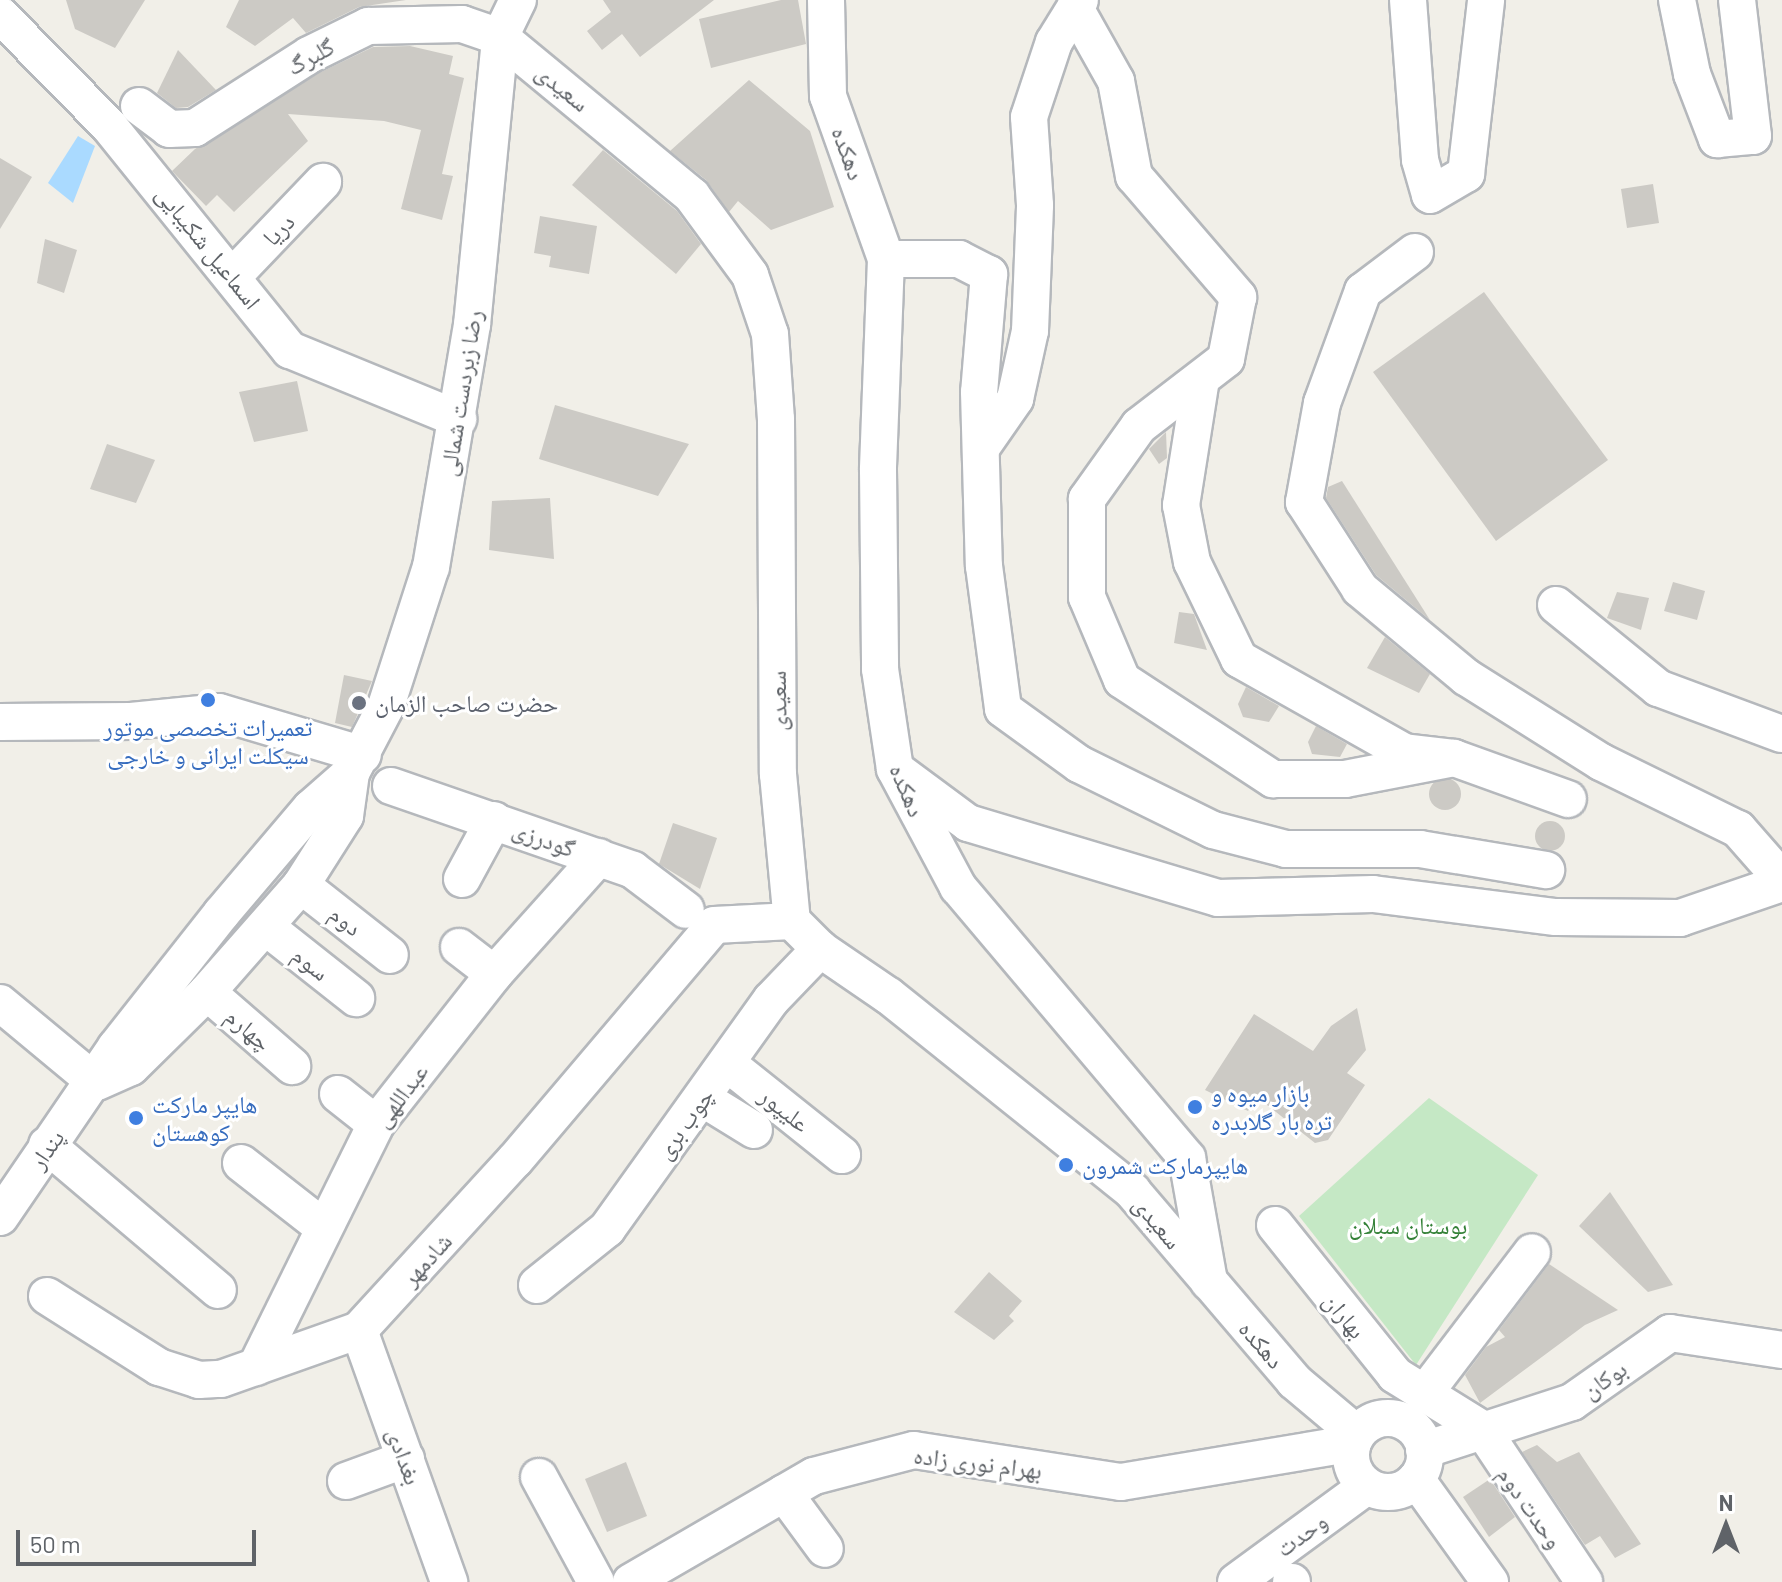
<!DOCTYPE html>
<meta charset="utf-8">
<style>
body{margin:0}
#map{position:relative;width:1782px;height:1582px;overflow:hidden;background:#f1efe8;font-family:Barlow,"Noto Naskh Arabic",sans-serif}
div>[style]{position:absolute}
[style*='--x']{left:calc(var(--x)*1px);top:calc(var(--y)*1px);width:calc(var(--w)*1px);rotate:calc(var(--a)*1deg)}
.green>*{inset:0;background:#c5e8c5}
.water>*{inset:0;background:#aadaff}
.building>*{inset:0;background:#cccac5}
.round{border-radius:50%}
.roads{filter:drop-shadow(2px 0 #b5b8bc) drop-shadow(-2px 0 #b5b8bc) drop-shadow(0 2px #b5b8bc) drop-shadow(0 -2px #b5b8bc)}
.minor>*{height:36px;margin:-18px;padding:0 18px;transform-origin:18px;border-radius:18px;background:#fff}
.minor>.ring{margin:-18px;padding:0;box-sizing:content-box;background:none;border:36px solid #fff;border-radius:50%}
.dots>*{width:22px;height:22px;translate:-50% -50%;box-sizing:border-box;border:4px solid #fff;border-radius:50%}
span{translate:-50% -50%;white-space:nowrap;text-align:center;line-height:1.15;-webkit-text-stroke:6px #fff;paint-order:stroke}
.street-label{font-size:24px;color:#5f6368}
.worship-label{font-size:24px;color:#5b616d}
.left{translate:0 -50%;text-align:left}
.shop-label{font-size:24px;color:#366cbe}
.park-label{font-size:24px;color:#348238}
.north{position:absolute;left:1686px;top:1486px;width:80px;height:80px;-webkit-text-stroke:6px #fff;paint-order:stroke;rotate:0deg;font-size:22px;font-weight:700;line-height:32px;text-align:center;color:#5f6368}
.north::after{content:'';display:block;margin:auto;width:28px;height:36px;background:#5f6368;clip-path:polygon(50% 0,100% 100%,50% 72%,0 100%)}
.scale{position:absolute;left:16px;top:1530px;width:240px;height:36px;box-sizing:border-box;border:4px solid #5f6368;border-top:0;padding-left:10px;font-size:24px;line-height:28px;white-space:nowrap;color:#5f6368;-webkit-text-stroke:6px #fff;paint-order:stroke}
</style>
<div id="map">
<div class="green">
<i style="clip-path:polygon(1429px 1098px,1538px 1175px,1416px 1365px,1299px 1216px)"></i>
</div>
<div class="water">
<i style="clip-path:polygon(78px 136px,95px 146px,73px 203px,48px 183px)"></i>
</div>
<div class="building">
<i style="clip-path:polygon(66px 0,145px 0,115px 48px,75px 29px)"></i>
<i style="clip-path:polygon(239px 0,406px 0,359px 7px,306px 33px,293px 18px,255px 46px,226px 27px)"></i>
<i style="clip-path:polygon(603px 0,714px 0,640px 57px,622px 34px,602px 50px,587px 31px,611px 12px)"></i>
<i style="clip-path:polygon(781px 0,798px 0,806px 44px,711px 68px,699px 19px)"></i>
<i style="clip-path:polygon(410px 46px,453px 56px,449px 74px,464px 78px,442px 174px,453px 176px,442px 220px,401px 209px,421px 130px,384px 121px,288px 114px,308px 141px,234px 212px,217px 195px,206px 206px,172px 171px,195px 149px,319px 73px,373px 47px)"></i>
<i style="clip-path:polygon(178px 50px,216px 90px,188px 107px,176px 108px,157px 93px)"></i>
<i style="clip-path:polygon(749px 80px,810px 131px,834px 207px,771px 230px,738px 201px,729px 212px,706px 180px,670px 151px)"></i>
<i style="clip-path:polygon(603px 150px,677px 211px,701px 244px,676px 274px,572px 185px)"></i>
<i style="clip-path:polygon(0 158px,32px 177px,0 229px)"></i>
<i style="clip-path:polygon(1653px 184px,1659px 223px,1627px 228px,1621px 189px)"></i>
<i style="clip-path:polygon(540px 216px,597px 226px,589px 274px,549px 267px,551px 256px,534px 253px)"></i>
<i style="clip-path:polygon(45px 239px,77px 250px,64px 293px,37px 283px)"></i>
<i style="clip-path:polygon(1484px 292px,1608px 460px,1496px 541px,1373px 372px)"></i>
<i style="clip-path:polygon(297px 381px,308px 431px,254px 442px,239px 392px)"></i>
<i style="clip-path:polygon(555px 405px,689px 444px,658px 496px,539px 459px)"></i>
<i style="clip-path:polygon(1166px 432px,1167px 458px,1159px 464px,1149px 449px)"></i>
<i style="clip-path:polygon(107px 444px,155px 460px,136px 503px,90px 489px)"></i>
<i style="clip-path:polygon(1342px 481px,1430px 620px,1376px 575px,1326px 498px,1328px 487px)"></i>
<i style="clip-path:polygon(550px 498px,554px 559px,489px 550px,492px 501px)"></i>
<i style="clip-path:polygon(1673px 582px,1705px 591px,1697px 620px,1664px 611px)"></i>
<i style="clip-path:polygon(1617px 592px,1649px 598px,1641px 630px,1607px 618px)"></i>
<i style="clip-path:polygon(1179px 612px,1194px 614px,1207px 650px,1174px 643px)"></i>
<i style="clip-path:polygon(1385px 637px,1430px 674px,1419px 693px,1367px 668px)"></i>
<i style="clip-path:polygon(344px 675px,372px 681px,352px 727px,335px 723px)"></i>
<i style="clip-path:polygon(1246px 687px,1279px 706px,1269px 722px,1243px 717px,1238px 704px)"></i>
<i style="clip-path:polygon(1316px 726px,1347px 744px,1340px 757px,1312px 754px,1308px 742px)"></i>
<i class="round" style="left:1429px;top:778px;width:32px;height:32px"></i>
<i class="round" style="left:1535px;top:821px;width:30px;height:30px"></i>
<i style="clip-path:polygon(673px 823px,717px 838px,700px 889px,659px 864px)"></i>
<i style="clip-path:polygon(1357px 1008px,1366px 1050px,1347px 1073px,1365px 1085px,1328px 1140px,1315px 1143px,1257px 1097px,1248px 1111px,1205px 1090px,1254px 1014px,1313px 1051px,1331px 1026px)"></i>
<i style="clip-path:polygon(1610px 1192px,1673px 1285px,1648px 1292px,1579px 1226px)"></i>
<i style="clip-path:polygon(1549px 1264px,1618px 1310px,1585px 1325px,1480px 1403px,1465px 1375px,1486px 1347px,1505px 1337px,1499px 1330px)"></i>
<i style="clip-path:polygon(989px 1272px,1022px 1301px,1009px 1316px,1014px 1321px,994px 1340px,954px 1312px)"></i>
<i style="clip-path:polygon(1537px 1445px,1557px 1462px,1579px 1452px,1641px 1544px,1615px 1558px,1600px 1536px,1585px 1545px,1522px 1452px)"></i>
<i style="clip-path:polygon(626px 1462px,647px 1516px,607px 1532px,585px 1479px)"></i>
<i style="clip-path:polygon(1490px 1479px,1515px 1517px,1489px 1537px,1463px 1497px)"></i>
</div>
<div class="roads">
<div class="minor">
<i style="--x:826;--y:0;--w:96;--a:88.8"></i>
<i style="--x:828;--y:96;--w:173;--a:70.4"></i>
<i style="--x:886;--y:259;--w:211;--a:92.2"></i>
<i style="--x:878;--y:470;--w:199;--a:89.4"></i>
<i style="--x:880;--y:669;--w:101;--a:81.5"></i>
<i style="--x:895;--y:769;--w:134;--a:61.9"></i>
<i style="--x:958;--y:887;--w:355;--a:49.8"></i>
<i style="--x:1187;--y:1158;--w:126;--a:79.9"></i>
<i style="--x:1408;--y:0;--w:160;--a:85.7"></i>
<i style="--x:1420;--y:160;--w:36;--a:74"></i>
<i style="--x:1430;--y:195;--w:42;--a:-30.3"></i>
<i style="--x:1466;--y:174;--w:175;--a:-83.4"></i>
<i style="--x:1677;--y:0;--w:76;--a:78.5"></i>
<i style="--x:1692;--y:74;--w:70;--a:69"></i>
<i style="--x:1717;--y:139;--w:36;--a:-5"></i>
<i style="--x:1753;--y:136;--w:137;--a:-96.7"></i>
<i style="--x:1075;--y:8;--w:84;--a:60.7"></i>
<i style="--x:1116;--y:81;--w:97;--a:79.3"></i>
<i style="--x:1134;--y:176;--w:160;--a:49.3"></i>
<i style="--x:1238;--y:297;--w:63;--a:101"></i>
<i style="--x:1226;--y:359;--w:110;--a:142.4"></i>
<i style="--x:1139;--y:426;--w:90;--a:125.5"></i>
<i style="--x:1087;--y:499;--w:98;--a:90"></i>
<i style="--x:1087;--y:597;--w:90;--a:67.1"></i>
<i style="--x:1122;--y:680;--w:181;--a:33.3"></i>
<i style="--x:1273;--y:779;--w:72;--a:0"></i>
<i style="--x:1345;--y:779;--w:111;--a:-10.9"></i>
<i style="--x:0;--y:15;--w:156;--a:45.5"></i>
<i style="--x:109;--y:126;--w:288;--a:51.1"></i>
<i style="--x:290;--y:350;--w:182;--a:22.3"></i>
<i style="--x:139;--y:106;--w:38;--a:37"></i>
<i style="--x:169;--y:129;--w:26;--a:-2"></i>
<i style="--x:195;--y:128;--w:135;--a:-32.6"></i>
<i style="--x:309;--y:55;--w:66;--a:-26.2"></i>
<i style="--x:368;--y:26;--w:94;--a:-1.2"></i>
<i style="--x:462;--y:24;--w:40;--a:18.9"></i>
<i style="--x:500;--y:37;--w:249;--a:39.6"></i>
<i style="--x:692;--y:196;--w:98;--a:53.7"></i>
<i style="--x:750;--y:275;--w:62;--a:71.3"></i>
<i style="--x:770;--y:334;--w:85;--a:86"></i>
<i style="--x:776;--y:419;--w:355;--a:89.7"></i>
<i style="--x:778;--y:774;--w:148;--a:84.6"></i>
<i style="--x:792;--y:921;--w:40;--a:45"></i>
<i style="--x:820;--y:949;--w:83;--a:34.3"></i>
<i style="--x:889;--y:996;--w:312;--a:38.7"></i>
<i style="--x:1132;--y:1191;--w:250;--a:49.5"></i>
<i style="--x:1294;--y:1381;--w:82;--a:40.1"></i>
<i style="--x:1415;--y:252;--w:65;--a:143.1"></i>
<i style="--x:1363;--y:291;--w:119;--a:110.1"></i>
<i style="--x:1322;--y:403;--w:101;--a:100.3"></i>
<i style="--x:1304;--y:502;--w:103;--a:57.2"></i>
<i style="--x:1360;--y:589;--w:138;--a:39.7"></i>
<i style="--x:1466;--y:677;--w:160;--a:32.2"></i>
<i style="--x:1601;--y:762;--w:153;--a:26.1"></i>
<i style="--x:1738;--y:829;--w:67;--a:48.7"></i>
<i style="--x:886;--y:259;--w:73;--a:0"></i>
<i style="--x:959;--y:259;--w:34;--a:27"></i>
<i style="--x:989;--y:274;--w:118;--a:94.8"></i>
<i style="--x:979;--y:392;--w:174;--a:88.4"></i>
<i style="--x:984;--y:566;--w:144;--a:82.4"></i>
<i style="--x:1003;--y:709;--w:94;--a:35.9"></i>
<i style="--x:1079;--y:764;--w:149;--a:26.2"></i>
<i style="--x:1213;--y:830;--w:75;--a:14.6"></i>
<i style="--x:1286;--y:849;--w:134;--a:0"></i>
<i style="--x:1420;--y:849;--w:128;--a:9.5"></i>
<i style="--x:234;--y:275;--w:129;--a:-46.3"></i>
<i style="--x:1201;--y:379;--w:128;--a:99"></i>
<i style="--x:1181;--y:505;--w:58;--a:79.1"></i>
<i style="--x:1192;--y:562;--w:108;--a:64.1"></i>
<i style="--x:1239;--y:659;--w:189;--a:29.4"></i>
<i style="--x:1404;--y:752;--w:50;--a:6.8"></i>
<i style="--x:1454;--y:758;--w:121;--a:19.8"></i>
<i style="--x:981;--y:448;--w:60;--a:-55.2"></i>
<i style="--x:1015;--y:399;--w:70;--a:-77.6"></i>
<i style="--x:1030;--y:331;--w:126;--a:-87.7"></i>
<i style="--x:1035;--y:205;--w:88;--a:-93.9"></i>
<i style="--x:1029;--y:117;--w:79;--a:-71.6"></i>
<i style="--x:1054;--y:42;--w:49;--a:-58.2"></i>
<i style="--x:1556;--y:605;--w:132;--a:39.1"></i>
<i style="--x:1658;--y:688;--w:132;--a:20.4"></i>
<i style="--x:0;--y:722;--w:131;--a:-0.4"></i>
<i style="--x:131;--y:721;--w:88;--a:-5.8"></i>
<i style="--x:219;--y:712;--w:150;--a:16.6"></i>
<i style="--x:899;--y:772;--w:86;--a:36.5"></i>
<i style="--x:968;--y:823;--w:261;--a:16.7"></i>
<i style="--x:1218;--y:898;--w:155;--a:-1.5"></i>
<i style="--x:1373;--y:894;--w:184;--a:7.2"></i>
<i style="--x:1556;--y:917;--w:124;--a:0.5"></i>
<i style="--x:1680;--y:918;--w:108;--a:-18.9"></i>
<i style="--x:391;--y:786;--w:256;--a:19.1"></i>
<i style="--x:633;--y:870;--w:66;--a:37"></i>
<i style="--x:462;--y:879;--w:67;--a:-61.5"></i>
<i style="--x:301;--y:885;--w:113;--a:38.2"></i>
<i style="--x:266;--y:927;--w:115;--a:38.3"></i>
<i style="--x:459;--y:947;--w:44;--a:37.6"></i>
<i style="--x:207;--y:992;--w:113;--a:41"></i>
<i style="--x:0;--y:1003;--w:124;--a:39.7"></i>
<i style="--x:728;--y:1064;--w:146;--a:38.6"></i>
<i style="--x:97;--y:1082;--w:37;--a:-24"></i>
<i style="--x:131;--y:1067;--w:107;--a:-44.6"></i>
<i style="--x:207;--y:992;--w:142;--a:-48.7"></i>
<i style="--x:301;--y:885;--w:82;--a:-57.5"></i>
<i style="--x:345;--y:816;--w:43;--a:-82.1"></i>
<i style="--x:338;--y:1094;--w:48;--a:38.3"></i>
<i style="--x:702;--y:1098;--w:61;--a:31.6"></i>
<i style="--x:47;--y:1145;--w:224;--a:40.3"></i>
<i style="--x:241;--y:1163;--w:104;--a:38"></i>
<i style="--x:0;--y:1217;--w:206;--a:-55.7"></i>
<i style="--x:116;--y:1047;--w:169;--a:-51.7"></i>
<i style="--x:221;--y:914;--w:139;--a:-49.7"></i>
<i style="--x:311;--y:808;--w:53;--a:-41.2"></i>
<i style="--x:351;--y:773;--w:76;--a:-62.4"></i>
<i style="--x:386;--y:706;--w:146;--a:-72.1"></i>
<i style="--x:431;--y:567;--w:245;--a:-80.4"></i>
<i style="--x:472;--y:325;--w:289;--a:-84.4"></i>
<i style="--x:500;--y:37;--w:41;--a:-64.1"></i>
<i style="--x:1275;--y:1225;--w:192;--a:51.3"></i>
<i style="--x:1395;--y:1375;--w:102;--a:31.8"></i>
<i style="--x:1482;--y:1429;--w:184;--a:56.3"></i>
<i style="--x:537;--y:1285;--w:90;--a:-38.7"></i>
<i style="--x:607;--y:1229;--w:282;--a:-54.4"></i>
<i style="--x:771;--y:1000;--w:71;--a:-46.1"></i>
<i style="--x:47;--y:1296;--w:133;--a:32.4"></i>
<i style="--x:159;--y:1367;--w:42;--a:18"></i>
<i style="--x:199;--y:1380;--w:22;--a:-3"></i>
<i style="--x:221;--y:1379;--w:146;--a:-19.5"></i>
<i style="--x:359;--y:1330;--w:231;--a:-47.5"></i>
<i style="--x:515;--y:1160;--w:308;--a:-49.7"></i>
<i style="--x:714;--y:925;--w:78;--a:-2.9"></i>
<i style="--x:359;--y:1330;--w:268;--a:70.3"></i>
<i style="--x:256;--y:1367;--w:271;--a:-63.7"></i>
<i style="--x:376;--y:1124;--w:191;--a:-51.8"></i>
<i style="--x:494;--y:974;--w:157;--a:-48.1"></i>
<i style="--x:1424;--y:1394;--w:178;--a:-52.7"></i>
<i class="ring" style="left:1351px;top:1418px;width:38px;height:38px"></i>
<i style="--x:1424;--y:1450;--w:156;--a:-18"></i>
<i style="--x:1572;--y:1402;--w:120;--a:-35.1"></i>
<i style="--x:1670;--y:1333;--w:113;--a:8.6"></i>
<i style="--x:539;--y:1477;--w:119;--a:61.5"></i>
<i style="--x:1416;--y:1479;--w:127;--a:54.3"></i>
<i style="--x:346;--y:1481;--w:64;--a:-20.1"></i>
<i style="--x:784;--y:1493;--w:69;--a:53.8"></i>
<i style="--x:631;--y:1582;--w:211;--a:-30.1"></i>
<i style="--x:814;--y:1476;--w:103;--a:-14.6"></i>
<i style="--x:914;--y:1450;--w:209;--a:8.8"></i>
<i style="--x:1121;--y:1482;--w:235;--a:-9.5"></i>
<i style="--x:1236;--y:1582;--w:162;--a:-36.2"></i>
<i style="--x:1291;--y:1582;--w:1;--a:0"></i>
</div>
</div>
<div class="dots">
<i style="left:208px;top:700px;background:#3f7fe0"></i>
<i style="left:359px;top:703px;background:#6b7280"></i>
<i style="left:1195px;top:1107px;background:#3f7fe0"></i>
<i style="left:136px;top:1118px;background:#3f7fe0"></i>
<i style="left:1066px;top:1165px;background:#3f7fe0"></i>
</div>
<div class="street-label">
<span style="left:310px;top:56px;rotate:-29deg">گلبرگ</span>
<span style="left:563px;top:87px;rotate:39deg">سعیدی</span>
<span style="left:849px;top:153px;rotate:70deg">دهکده</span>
<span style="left:278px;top:229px;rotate:-46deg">دریا</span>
<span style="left:209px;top:247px;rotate:51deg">اسماعیل شکیبایی</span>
<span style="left:460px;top:393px;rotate:-81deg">رضا زبردست شمالی</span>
<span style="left:777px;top:701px;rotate:-91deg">سعیدی</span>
<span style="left:908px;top:790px;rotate:67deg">دهکده</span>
<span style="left:544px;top:838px;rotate:20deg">گودرزی</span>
<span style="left:346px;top:920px;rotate:38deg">دوم</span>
<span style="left:311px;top:963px;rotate:38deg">سوم</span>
<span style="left:249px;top:1029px;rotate:41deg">چهارم</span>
<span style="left:400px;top:1095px;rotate:-53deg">عبداللهی</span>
<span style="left:785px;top:1109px;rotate:38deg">علیپور</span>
<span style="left:684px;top:1123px;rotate:-54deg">چوب بری</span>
<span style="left:46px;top:1149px;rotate:-55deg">پندار</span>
<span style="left:1158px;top:1222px;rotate:50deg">سعیدی</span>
<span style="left:426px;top:1259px;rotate:-48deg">شادمهر</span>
<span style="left:1345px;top:1315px;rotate:51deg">بهاران</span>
<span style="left:1262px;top:1344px;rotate:49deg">دهکده</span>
<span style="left:1604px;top:1379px;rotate:-35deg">بوکان</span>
<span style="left:405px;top:1456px;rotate:70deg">بغدادی</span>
<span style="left:978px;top:1462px;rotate:7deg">بهرام نوری زاده</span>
<span style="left:1531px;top:1507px;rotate:55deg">وحدت دوم</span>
<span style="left:1301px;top:1534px;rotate:-36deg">وحدت</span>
</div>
<div class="worship-label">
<span class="left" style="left:375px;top:703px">حضرت صاحب الزمان</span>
</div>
<div class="shop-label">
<span style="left:208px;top:741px">تعمیرات تخصصی موتور<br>سیکلت ایرانی و خارجی</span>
<span class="left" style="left:1211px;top:1107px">بازار میوه و<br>تره بار گلابدره</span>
<span class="left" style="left:152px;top:1118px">هایپر مارکت<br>کوهستان</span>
<span class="left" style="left:1082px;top:1165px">هایپرمارکت شمرون</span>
</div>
<div class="park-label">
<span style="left:1408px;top:1225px">بوستان سبلان</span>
</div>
<div class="north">N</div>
<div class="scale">50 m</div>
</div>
